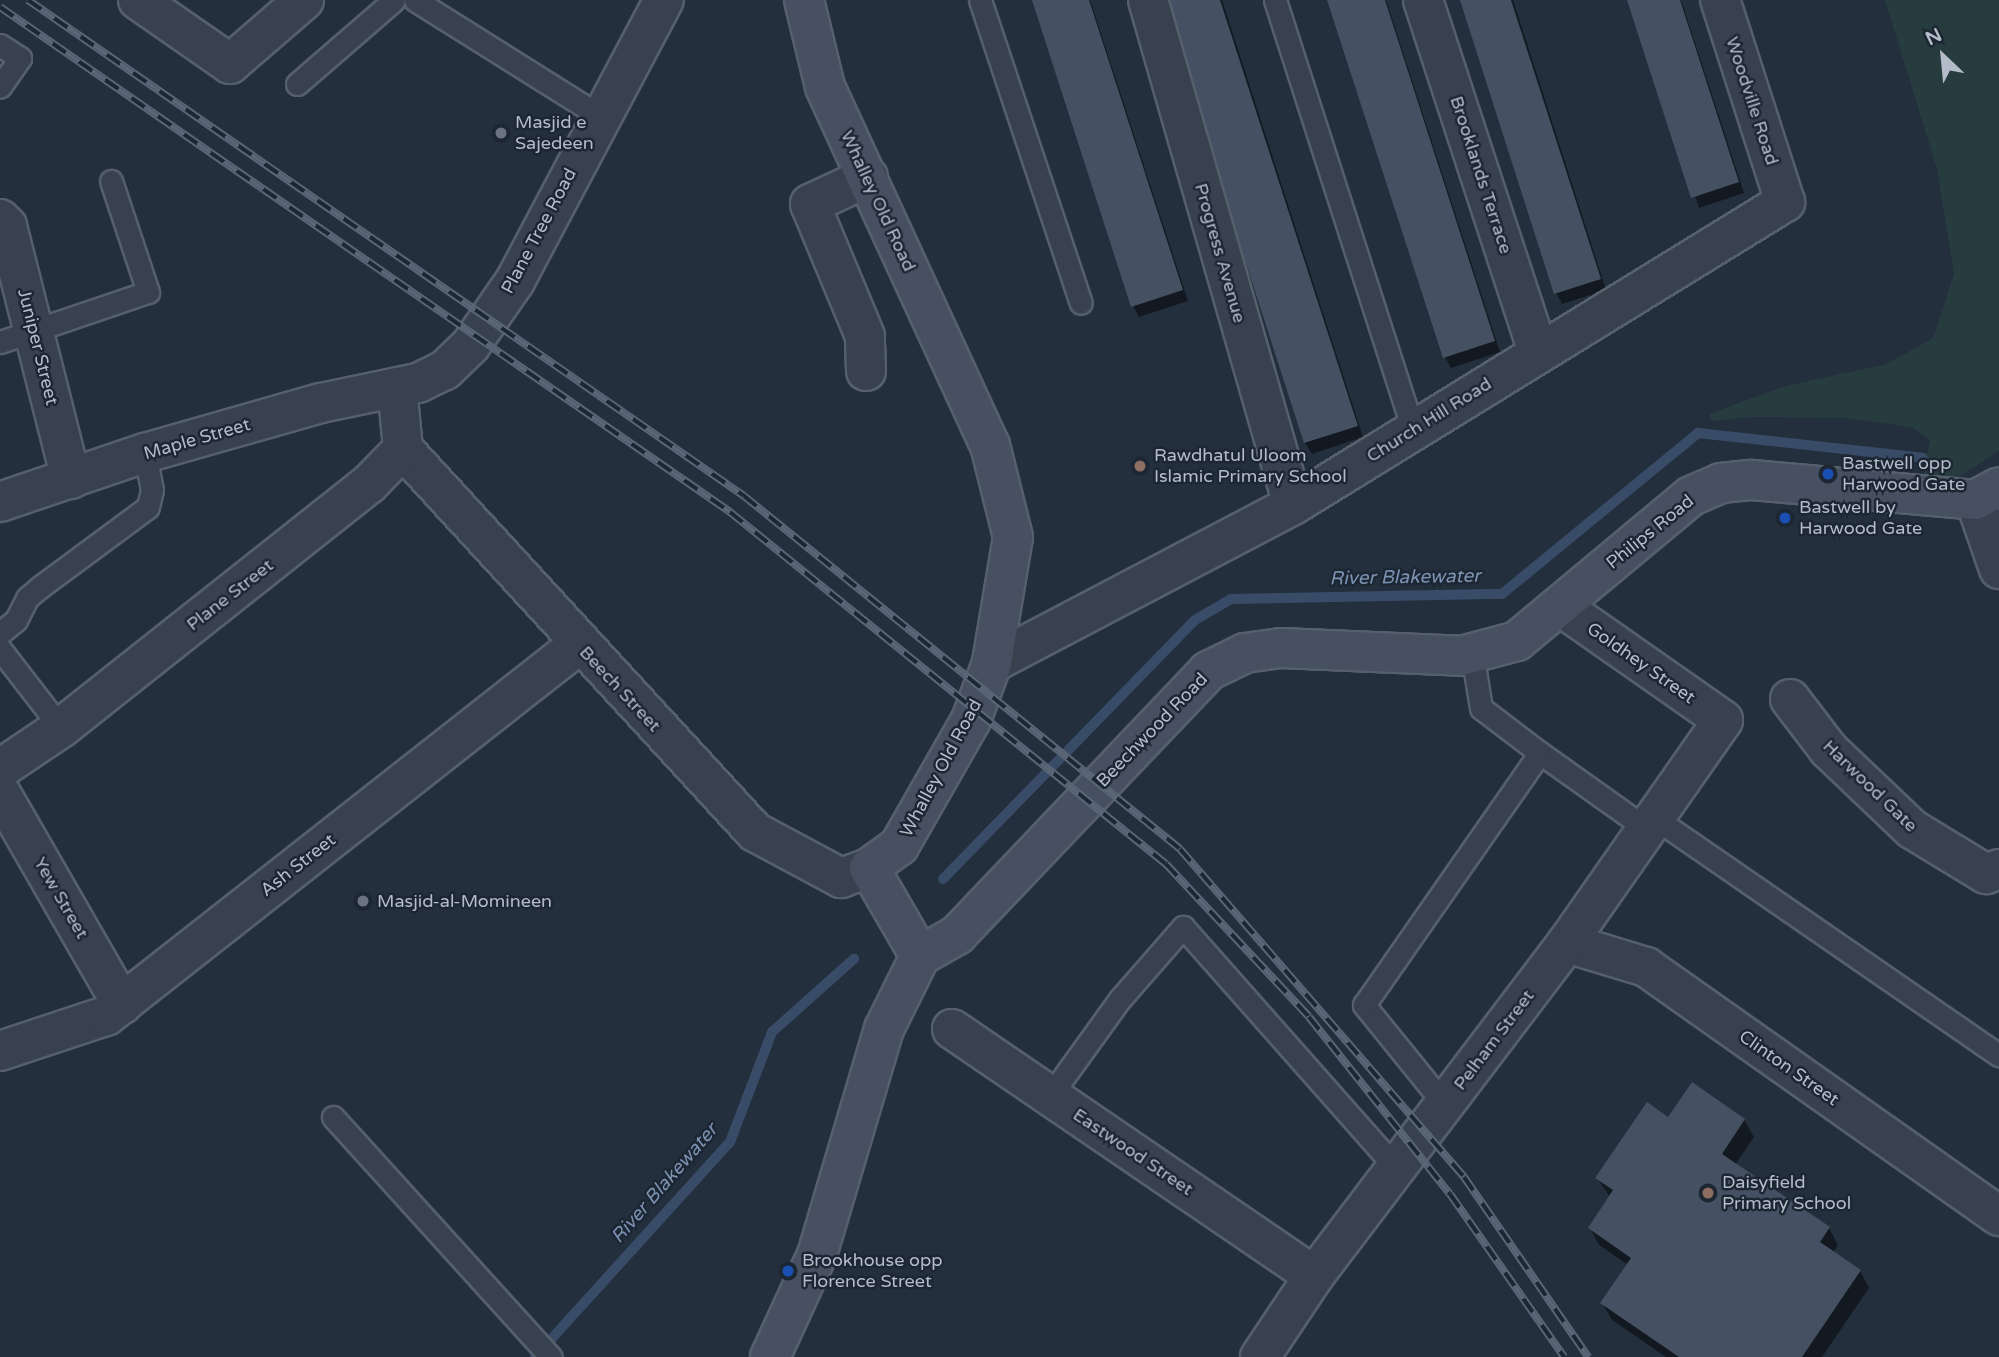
<!DOCTYPE html>
<style>
body{margin:0}
#map{position:relative;width:1999px;height:1357px;overflow:hidden;background:#242f3e;font-family:"Varela Round",sans-serif}
div>[style]{position:absolute}
[style*='--x']{left:calc(var(--x)*1px);top:calc(var(--y)*1px);width:calc(var(--w)*1px);rotate:calc(var(--a)*1deg)}
.green>*{inset:0;background:#263c3f}
.shadow>*{inset:0;background:#0007}
.stream>*{height:10px;margin:-5px;padding:0 5px;transform-origin:5px;border-radius:5px;background:#394c67}
.building>*{inset:0;background:#455162}
.roads{filter:drop-shadow(2px 0 #565f6c) drop-shadow(-2px 0 #565f6c) drop-shadow(0 2px #565f6c) drop-shadow(0 -2px #565f6c)}
.lane>*{height:21px;margin:-10.5px;padding:0 10.5px;transform-origin:10.5px;border-radius:10.5px;background:#38414e}
.street>*{height:38px;margin:-19px;padding:0 19px;transform-origin:19px;border-radius:19px;background:#38414e}
.secondary>*{height:38px;margin:-19px;padding:0 19px;transform-origin:19px;border-radius:19px;background:#465061}
.rail>*{height:8px;margin-top:-4px;transform-origin:0;background:repeating-linear-gradient(90deg,#1d2633 0 16px,#5a6575 0 32px);box-sizing:border-box;border-block:2px solid #5a6575}
.dots>*{width:19px;height:19px;translate:-50% -50%;box-sizing:border-box;border:4px solid #1d2633;border-radius:50%}
span{translate:-50% -50%;white-space:nowrap;text-align:center;line-height:1.15;-webkit-text-stroke:5px #1d2633;paint-order:stroke}
.street-label{font-size:18px;color:#b4bcc9}
.poi-label{font-size:18px;color:#b4bcc9}
.left{translate:0 -50%;text-align:left}
.water-label{font-size:19px;color:#7c92b1;font-style:italic}
.north{position:absolute;left:1908px;top:21px;width:70px;height:70px;-webkit-text-stroke:5px #1d2633;paint-order:stroke;rotate:334deg;font-size:19px;font-weight:700;line-height:28px;text-align:center;color:#b4bcc9}
.north::after{content:'';display:block;margin:auto;width:24px;height:32px;background:#b4bcc9;clip-path:polygon(50% 0,100% 100%,50% 72%,0 100%)}
</style>
<div id="map">
<div class="green">
<i style="clip-path:polygon(1885px 0,1999px 0,1999px 451px,1954px 480px,1923px 477px,1930px 440px,1912px 427px,1845px 418px,1751px 417px,1712px 421px,1709px 414px,1785px 386px,1887px 364px,1933px 338px,1954px 274px,1937px 169px)"></i>
</div>
<div class="shadow">
<i style="clip-path:polygon(1033px 0,1090px 0,1188px 301px,1139px 317px,1133px 306px)"></i>
<i style="clip-path:polygon(1162px 0,1222px 0,1363px 437px,1312px 454px,1305px 443px)"></i>
<i style="clip-path:polygon(1329px 0,1386px 0,1500px 352px,1451px 368px,1445px 357px)"></i>
<i style="clip-path:polygon(1462px 0,1513px 0,1606px 290px,1562px 304px,1556px 293px)"></i>
<i style="clip-path:polygon(1628px 0,1681px 0,1744px 193px,1699px 208px)"></i>
<i style="clip-path:polygon(1692px 1085px,1744px 1120px,1754px 1137px,1735px 1165px,1829px 1228px,1838px 1245px,1833px 1253px,1860px 1271px,1869px 1288px,1822px 1357px,1666px 1357px,1612px 1320px,1602px 1303px,1628px 1265px,1599px 1245px,1590px 1228px,1610px 1197px,1597px 1178px,1669px 1119px)"></i>
</div>
<div class="stream">
<i style="--x:943;--y:879;--w:361;--a:-45.8"></i>
<i style="--x:1195;--y:620;--w:42;--a:-30.3"></i>
<i style="--x:1231;--y:599;--w:271;--a:-1.1"></i>
<i style="--x:1502;--y:594;--w:254;--a:-39.4"></i>
<i style="--x:1698;--y:433;--w:226;--a:6.3"></i>
<i style="--x:535;--y:1357;--w:290;--a:-47.8"></i>
<i style="--x:730;--y:1142;--w:118;--a:-69.1"></i>
<i style="--x:772;--y:1032;--w:110;--a:-41.7"></i>
</div>
<div class="building">
<i style="clip-path:polygon(1032px 0,1089px 0,1183px 290px,1131px 307px)"></i>
<i style="clip-path:polygon(1161px 0,1220px 0,1358px 426px,1304px 443px)"></i>
<i style="clip-path:polygon(1327px 0,1385px 0,1495px 341px,1443px 358px)"></i>
<i style="clip-path:polygon(1460px 0,1511px 0,1601px 279px,1554px 294px)"></i>
<i style="clip-path:polygon(1627px 0,1680px 0,1739px 182px,1691px 198px)"></i>
<i style="clip-path:polygon(1692px 1082px,1745px 1119px,1722px 1154px,1830px 1227px,1820px 1242px,1861px 1270px,1802px 1357px,1679px 1357px,1600px 1303px,1631px 1258px,1588px 1228px,1613px 1190px,1595px 1178px,1647px 1102px,1668px 1117px)"></i>
</div>
<div class="roads">
<div class="lane">
<i style="--x:415;--y:0;--w:218;--a:32.1"></i>
<i style="--x:980;--y:0;--w:319;--a:71.6"></i>
<i style="--x:1275;--y:0;--w:452;--a:72.2"></i>
<i style="--x:0;--y:45;--w:24;--a:33"></i>
<i style="--x:20;--y:58;--w:35;--a:125"></i>
<i style="--x:297;--y:84;--w:128;--a:-40.9"></i>
<i style="--x:0;--y:342;--w:156;--a:-18.7"></i>
<i style="--x:148;--y:292;--w:117;--a:-108.4"></i>
<i style="--x:0;--y:633;--w:21;--a:-39"></i>
<i style="--x:16;--y:620;--w:25;--a:-63"></i>
<i style="--x:27;--y:598;--w:17;--a:-40"></i>
<i style="--x:40;--y:587;--w:134;--a:-36.5"></i>
<i style="--x:148;--y:507;--w:17;--a:-77"></i>
<i style="--x:152;--y:490;--w:38;--a:-101"></i>
<i style="--x:0;--y:649;--w:100;--a:52.3"></i>
<i style="--x:1540;--y:753;--w:131;--a:35.4"></i>
<i style="--x:1655;--y:818;--w:418;--a:34.6"></i>
<i style="--x:1050;--y:1096;--w:120;--a:-54.2"></i>
<i style="--x:1120;--y:999;--w:96;--a:-48.8"></i>
<i style="--x:1183;--y:927;--w:322;--a:48.5"></i>
<i style="--x:1445;--y:1105;--w:129;--a:-129"></i>
<i style="--x:1364;--y:1005;--w:307;--a:-55.1"></i>
<i style="--x:1540;--y:753;--w:74;--a:-142.7"></i>
<i style="--x:1481;--y:708;--w:56;--a:-99.3"></i>
<i style="--x:333;--y:1117;--w:324;--a:47.8"></i>
</div>
<div class="street">
<i style="--x:138;--y:0;--w:112;--a:34.8"></i>
<i style="--x:230;--y:64;--w:98;--a:-40.9"></i>
<i style="--x:1148;--y:0;--w:525;--a:73.98"></i>
<i style="--x:1423;--y:0;--w:369;--a:71.9"></i>
<i style="--x:0;--y:219;--w:10;--a:45"></i>
<i style="--x:7;--y:226;--w:261;--a:75.8"></i>
<i style="--x:866;--y:371;--w:35;--a:-92"></i>
<i style="--x:865;--y:336;--w:143;--a:-112.6"></i>
<i style="--x:810;--y:204;--w:64;--a:-25"></i>
<i style="--x:403;--y:449;--w:520;--a:47.42"></i>
<i style="--x:755;--y:832;--w:98;--a:28.1"></i>
<i style="--x:841;--y:878;--w:30;--a:-20"></i>
<i style="--x:1975;--y:500;--w:73;--a:70.8"></i>
<i style="--x:0;--y:502;--w:153;--a:-18.7"></i>
<i style="--x:145;--y:453;--w:183;--a:-15.9"></i>
<i style="--x:321;--y:403;--w:99;--a:-11.7"></i>
<i style="--x:418;--y:383;--w:30;--a:-26"></i>
<i style="--x:445;--y:370;--w:35;--a:-44"></i>
<i style="--x:470;--y:346;--w:79;--a:-55.3"></i>
<i style="--x:515;--y:281;--w:318;--a:-62.1"></i>
<i style="--x:992;--y:663;--w:340;--a:-27.7"></i>
<i style="--x:1293;--y:505;--w:578;--a:-31.63"></i>
<i style="--x:1785;--y:202;--w:212;--a:-107.8"></i>
<i style="--x:1790;--y:699;--w:64;--a:52.6"></i>
<i style="--x:1829;--y:750;--w:115;--a:43.6"></i>
<i style="--x:1912;--y:829;--w:87;--a:31.3"></i>
<i style="--x:1986;--y:874;--w:14;--a:-21"></i>
<i style="--x:0;--y:769;--w:73;--a:-33.9"></i>
<i style="--x:61;--y:728;--w:393;--a:-38.4"></i>
<i style="--x:369;--y:484;--w:49;--a:-45.8"></i>
<i style="--x:403;--y:449;--w:62;--a:-95.5"></i>
<i style="--x:0;--y:792;--w:245;--a:60.1"></i>
<i style="--x:1567;--y:943;--w:83;--a:16.9"></i>
<i style="--x:1646;--y:967;--w:432;--a:35.2"></i>
<i style="--x:952;--y:1029;--w:438;--a:34.3"></i>
<i style="--x:0;--y:1051;--w:112;--a:-18.3"></i>
<i style="--x:106;--y:1016;--w:600;--a:-38.17"></i>
<i style="--x:1260;--y:1357;--w:97;--a:-56.3"></i>
<i style="--x:1314;--y:1276;--w:418;--a:-52.8"></i>
<i style="--x:1567;--y:943;--w:272;--a:-55"></i>
<i style="--x:1723;--y:720;--w:199;--a:-145"></i>
</div>
<div class="secondary">
<i style="--x:804;--y:0;--w:89;--a:76.4"></i>
<i style="--x:825;--y:87;--w:394;--a:65.3"></i>
<i style="--x:990;--y:445;--w:95;--a:76"></i>
<i style="--x:1013;--y:537;--w:128;--a:99.5"></i>
<i style="--x:992;--y:663;--w:61;--a:110.2"></i>
<i style="--x:971;--y:720;--w:145;--a:119.7"></i>
<i style="--x:899;--y:846;--w:37;--a:144"></i>
<i style="--x:869;--y:868;--w:102;--a:59.9"></i>
<i style="--x:920;--y:956;--w:43;--a:-29.6"></i>
<i style="--x:957;--y:935;--w:364;--a:-46.4"></i>
<i style="--x:1208;--y:671;--w:41;--a:-25.9"></i>
<i style="--x:1245;--y:653;--w:36;--a:-8"></i>
<i style="--x:1281;--y:648;--w:180;--a:2.5"></i>
<i style="--x:1461;--y:656;--w:58;--a:-15"></i>
<i style="--x:1517;--y:641;--w:226;--a:-39.8"></i>
<i style="--x:1691;--y:496;--w:33;--a:-23"></i>
<i style="--x:1721;--y:483;--w:31;--a:-6"></i>
<i style="--x:1752;--y:480;--w:224;--a:5.1"></i>
<i style="--x:1975;--y:500;--w:27;--a:-28"></i>
<i style="--x:770;--y:1357;--w:112;--a:-65.3"></i>
<i style="--x:817;--y:1255;--w:236;--a:-73.5"></i>
<i style="--x:884;--y:1029;--w:81;--a:-63.7"></i>
</div>
</div>
<div class="rail">
<i style="--x:28;--y:0;--w:871;--a:34.71"></i>
<i style="--x:744;--y:496;--w:561;--a:38.99"></i>
<i style="--x:1180;--y:849;--w:434;--a:49.1"></i>
<i style="--x:1464;--y:1177;--w:219;--a:55.4"></i>
<i style="--x:0;--y:7;--w:888;--a:34.67"></i>
<i style="--x:730;--y:512;--w:560;--a:38.92"></i>
<i style="--x:1166;--y:864;--w:209;--a:46.9"></i>
<i style="--x:1309;--y:1017;--w:226;--a:51.5"></i>
<i style="--x:1450;--y:1194;--w:199;--a:55"></i>
</div>
<div class="dots">
<i style="left:501px;top:133px;background:#6b7280"></i>
<i style="left:1140px;top:466px;background:#8d6e63"></i>
<i style="left:1828px;top:474px;background:#1a4fb4"></i>
<i style="left:1785px;top:518px;background:#1a4fb4"></i>
<i style="left:363px;top:901px;background:#6b7280"></i>
<i style="left:1708px;top:1193px;background:#8d6e63"></i>
<i style="left:788px;top:1271px;background:#1a4fb4"></i>
</div>
<div class="street-label">
<span style="left:1752px;top:101px;rotate:72deg">Woodville Road</span>
<span style="left:1481px;top:175px;rotate:72deg">Brooklands Terrace</span>
<span style="left:878px;top:201px;rotate:65deg">Whalley Old Road</span>
<span style="left:539px;top:231px;rotate:-62deg">Plane Tree Road</span>
<span style="left:1220px;top:253px;rotate:74deg">Progress Avenue</span>
<span style="left:38px;top:347px;rotate:76deg">Juniper Street</span>
<span style="left:1429px;top:420px;rotate:-32deg">Church Hill Road</span>
<span style="left:197px;top:439px;rotate:-16deg">Maple Street</span>
<span style="left:1650px;top:532px;rotate:-39deg">Philips Road</span>
<span style="left:230px;top:595px;rotate:-38deg">Plane Street</span>
<span style="left:1641px;top:663px;rotate:35deg">Goldhey Street</span>
<span style="left:620px;top:689px;rotate:47deg">Beech Street</span>
<span style="left:1152px;top:730px;rotate:-46deg">Beechwood Road</span>
<span style="left:941px;top:768px;rotate:-62deg">Whalley Old Road</span>
<span style="left:1870px;top:786px;rotate:44deg">Harwood Gate</span>
<span style="left:298px;top:865px;rotate:-38deg">Ash Street</span>
<span style="left:61px;top:898px;rotate:60deg">Yew Street</span>
<span style="left:1494px;top:1040px;rotate:-53deg">Pelham Street</span>
<span style="left:1789px;top:1068px;rotate:35deg">Clinton Street</span>
<span style="left:1133px;top:1152px;rotate:34deg">Eastwood Street</span>
</div>
<div class="poi-label">
<span class="left" style="left:515px;top:133px">Masjid e<br>Sajedeen</span>
<span class="left" style="left:1154px;top:466px">Rawdhatul Uloom<br>Islamic Primary School</span>
<span class="left" style="left:1842px;top:474px">Bastwell opp<br>Harwood Gate</span>
<span class="left" style="left:1799px;top:518px">Bastwell by<br>Harwood Gate</span>
<span class="left" style="left:377px;top:901px">Masjid-al-Momineen</span>
<span class="left" style="left:1722px;top:1193px">Daisyfield<br>Primary School</span>
<span class="left" style="left:802px;top:1271px">Brookhouse opp<br>Florence Street</span>
</div>
<div class="water-label">
<span style="left:1405px;top:578px;rotate:-1deg">River Blakewater</span>
<span style="left:665px;top:1184px;rotate:-49deg">River Blakewater</span>
</div>
<div class="north">N</div>
</div>
